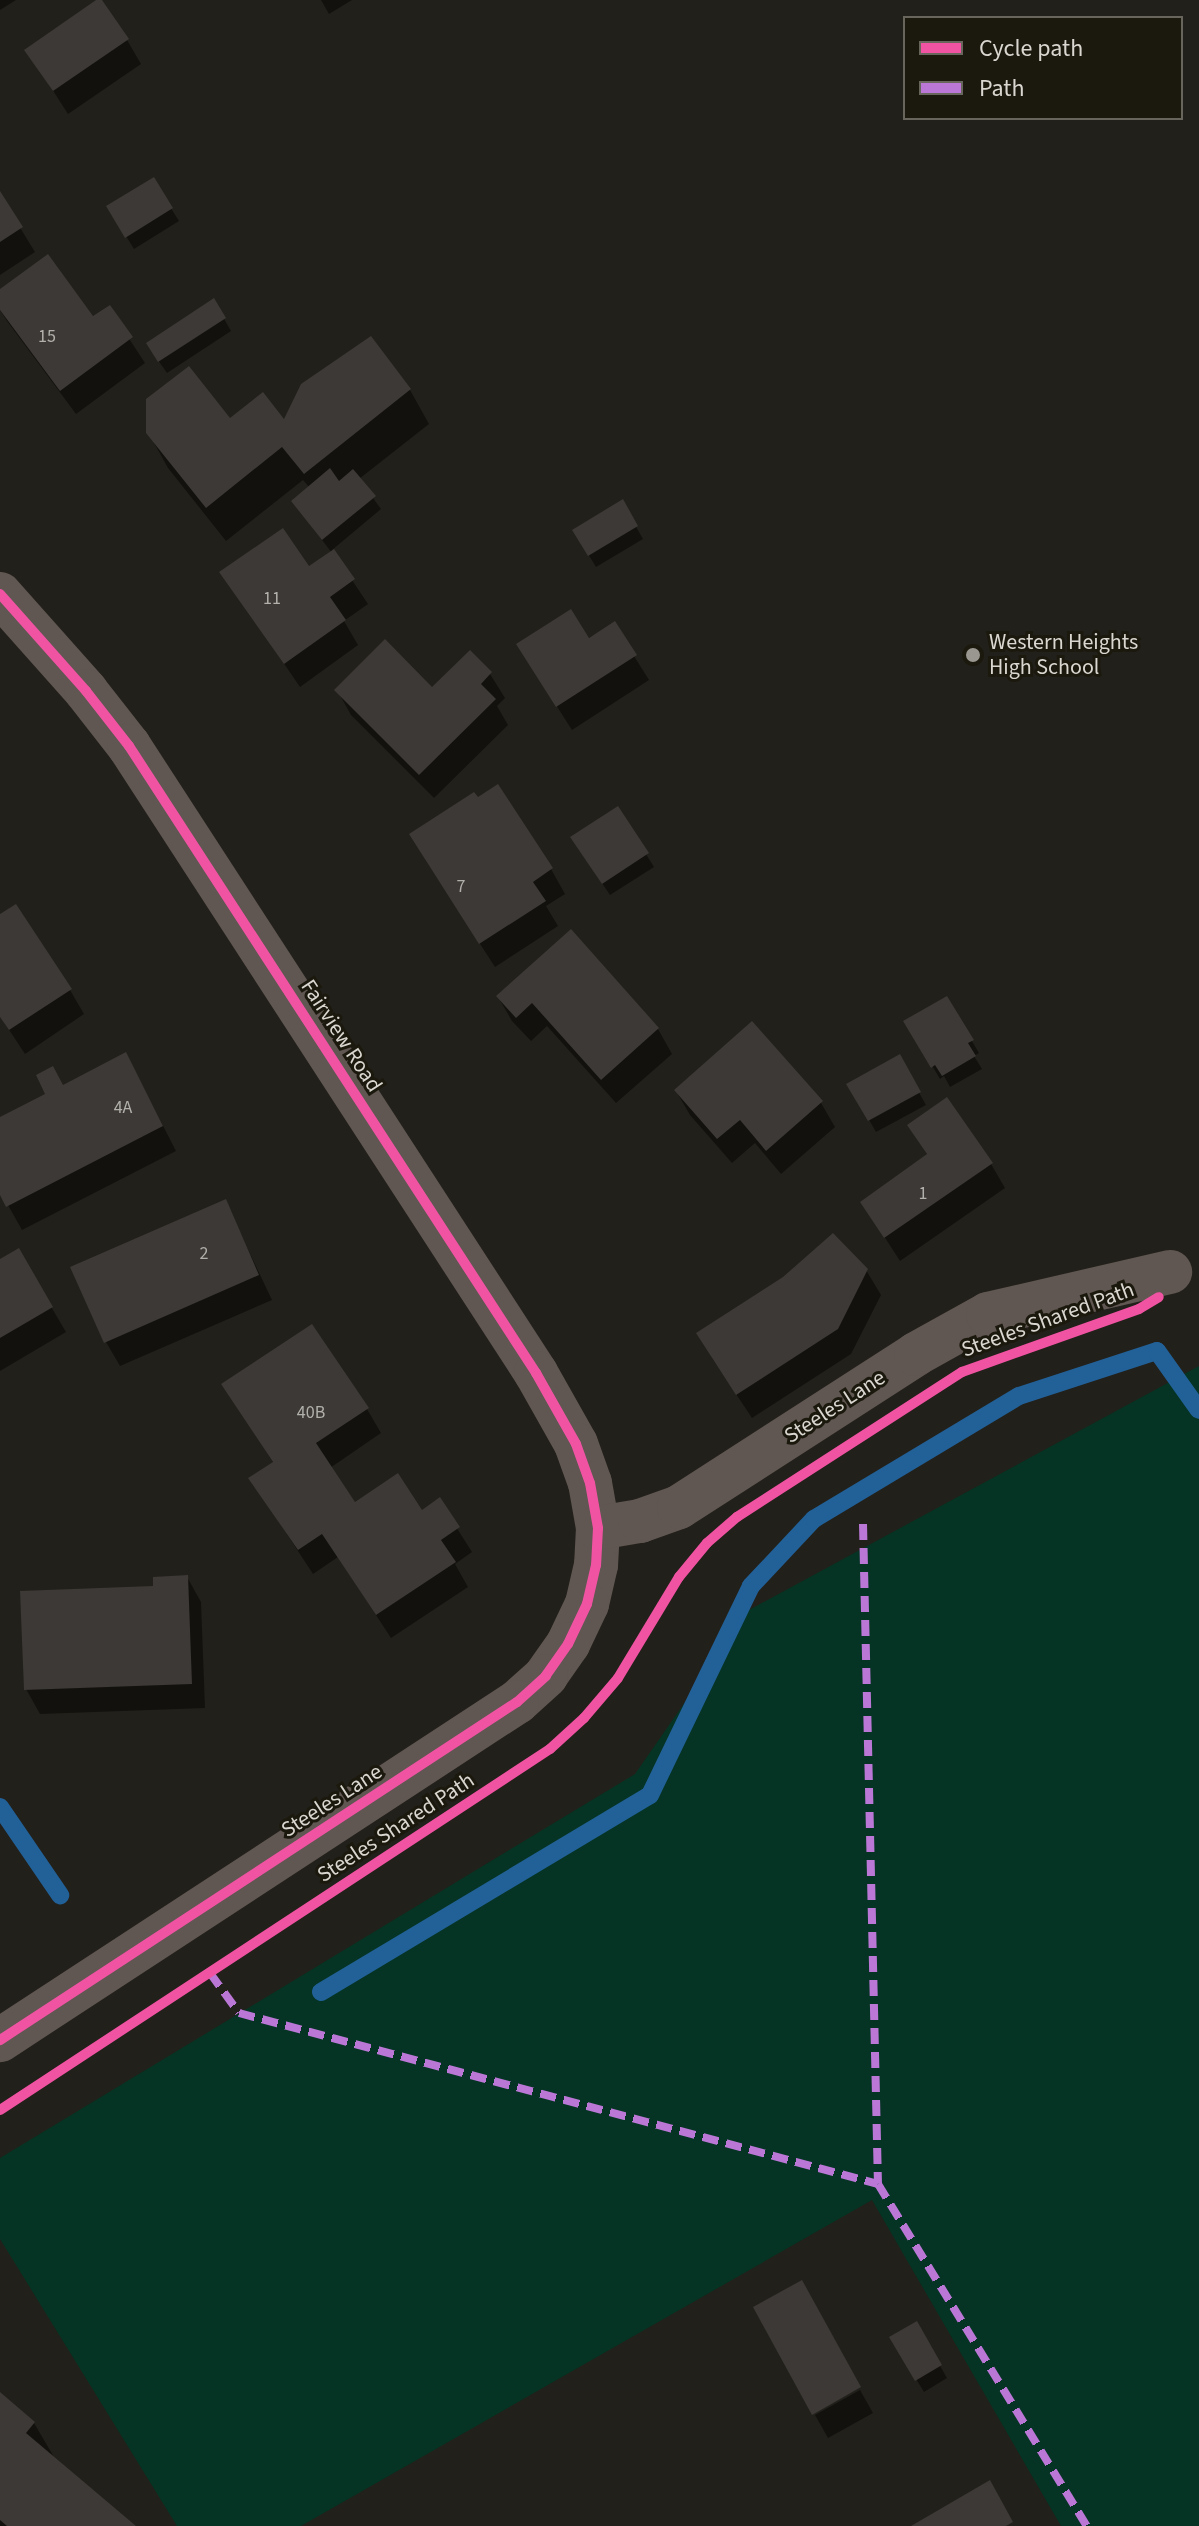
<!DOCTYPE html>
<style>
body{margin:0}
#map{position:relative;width:1199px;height:2526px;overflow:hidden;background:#22201a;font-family:"Source Sans 3",sans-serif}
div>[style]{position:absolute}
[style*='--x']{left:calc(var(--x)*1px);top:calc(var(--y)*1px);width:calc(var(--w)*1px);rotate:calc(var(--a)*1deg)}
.green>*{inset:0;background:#053424}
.shadow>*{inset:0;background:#0007}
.stream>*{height:18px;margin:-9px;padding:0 9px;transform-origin:9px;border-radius:9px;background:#226098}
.building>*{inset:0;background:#3c3936}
.street>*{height:44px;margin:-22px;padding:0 22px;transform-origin:22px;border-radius:22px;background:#605652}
.quiet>*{height:8px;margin-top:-4px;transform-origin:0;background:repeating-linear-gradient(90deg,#ba77d6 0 16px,transparent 0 24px)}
.cycleway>*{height:10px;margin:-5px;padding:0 5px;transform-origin:5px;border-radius:5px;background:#f153a3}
.dots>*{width:22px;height:22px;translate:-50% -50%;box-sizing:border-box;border:4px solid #1b190e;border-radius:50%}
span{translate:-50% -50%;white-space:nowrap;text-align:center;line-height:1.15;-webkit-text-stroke:6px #1b190e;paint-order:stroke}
.number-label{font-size:18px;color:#b2b0aa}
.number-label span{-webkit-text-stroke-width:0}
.poi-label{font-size:22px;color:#d9d7d0}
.left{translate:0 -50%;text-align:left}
.street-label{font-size:22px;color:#d9d7d0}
.legend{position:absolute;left:903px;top:16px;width:280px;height:104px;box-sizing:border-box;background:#1b190e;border:2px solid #67655c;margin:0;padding:10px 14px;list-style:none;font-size:24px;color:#d9d7d0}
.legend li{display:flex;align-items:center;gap:16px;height:40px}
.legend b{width:40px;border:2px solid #67655c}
</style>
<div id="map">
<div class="green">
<i style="clip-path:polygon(1199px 1366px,1199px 2526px,1061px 2526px,872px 2200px,301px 2526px,177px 2526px,0 2239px,0 2158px,635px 1774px,749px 1610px)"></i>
</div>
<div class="shadow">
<i style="clip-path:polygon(0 0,16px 0,0 10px)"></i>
<i style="clip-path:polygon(321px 0,352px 0,329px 14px)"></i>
<i style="clip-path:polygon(127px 40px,141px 64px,68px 114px,27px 50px)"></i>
<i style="clip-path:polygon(153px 180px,179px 221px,134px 249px,108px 207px)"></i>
<i style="clip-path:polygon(0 195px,35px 252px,0 275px)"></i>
<i style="clip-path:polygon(0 292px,93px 319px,109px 308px,145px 363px,76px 414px,7px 321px,0 310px)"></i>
<i style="clip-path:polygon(214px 301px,231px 331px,167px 373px,155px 356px)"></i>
<i style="clip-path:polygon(370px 339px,410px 390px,429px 424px,359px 479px,381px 509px,332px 550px,368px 604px,344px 621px,358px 645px,300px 687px,222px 573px,309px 568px,332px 553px,293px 502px,310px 488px,303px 480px,226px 541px,168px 468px,148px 432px,230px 421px,284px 423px)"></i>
<i style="clip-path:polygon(622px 502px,643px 539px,596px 567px,574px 531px)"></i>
<i style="clip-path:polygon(614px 624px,649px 680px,572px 730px,533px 669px)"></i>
<i style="clip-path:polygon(490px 674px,505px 698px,497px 706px,508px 725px,434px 798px,351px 715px,337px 690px,432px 689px)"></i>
<i style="clip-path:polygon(617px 808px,654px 867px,610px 895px,579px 849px)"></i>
<i style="clip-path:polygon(425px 859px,551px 869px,565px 894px,546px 906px,558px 926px,495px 967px)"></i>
<i style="clip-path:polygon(0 917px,70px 990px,84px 1014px,25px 1054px,0 1016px)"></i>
<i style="clip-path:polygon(571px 932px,658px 1029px,672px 1054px,616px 1103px,547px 1026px,531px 1041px,512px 1021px,498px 997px)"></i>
<i style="clip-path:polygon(947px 999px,979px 1053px,974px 1056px,982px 1069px,950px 1087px,944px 1076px,940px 1079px,906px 1022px)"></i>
<i style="clip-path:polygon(899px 1057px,926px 1105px,876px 1132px,849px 1085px)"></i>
<i style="clip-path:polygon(139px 1079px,176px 1151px,22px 1230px,0 1191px,0 1119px,63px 1087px)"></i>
<i style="clip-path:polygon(676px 1091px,821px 1103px,835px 1127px,781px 1174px,755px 1143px,732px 1163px,690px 1115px)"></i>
<i style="clip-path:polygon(910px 1125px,991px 1164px,1005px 1188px,900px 1261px,862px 1202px,928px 1156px)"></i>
<i style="clip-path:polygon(225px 1201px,272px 1300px,120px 1366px,106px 1342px)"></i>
<i style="clip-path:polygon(18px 1251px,66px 1332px,0 1371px,0 1261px)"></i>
<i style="clip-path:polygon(866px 1270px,881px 1295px,851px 1354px,752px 1418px,712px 1358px,784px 1279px)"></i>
<i style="clip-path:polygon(224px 1385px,367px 1409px,381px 1433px,330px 1468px,354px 1505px,422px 1513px,439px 1500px,472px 1552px,455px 1564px,468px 1587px,391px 1638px,338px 1557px,313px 1574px,251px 1479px,274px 1464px)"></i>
<i style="clip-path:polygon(187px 1577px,201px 1602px,205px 1708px,40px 1714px,26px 1689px)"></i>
<i style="clip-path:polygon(916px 2324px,947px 2378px,924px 2392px,891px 2338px)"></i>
<i style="clip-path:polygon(860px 2390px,873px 2413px,828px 2438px,815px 2415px)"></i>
<i style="clip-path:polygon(0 2395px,34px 2423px,54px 2457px,133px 2526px,0 2526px)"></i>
</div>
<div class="stream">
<i style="--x:0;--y:1807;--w:107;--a:55.7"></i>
<i style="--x:321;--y:1992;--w:383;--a:-30.9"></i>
<i style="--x:650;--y:1795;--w:232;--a:-64.2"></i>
<i style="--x:751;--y:1586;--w:92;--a:-46.8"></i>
<i style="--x:814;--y:1519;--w:239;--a:-31"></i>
<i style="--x:1019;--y:1396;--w:145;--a:-18.1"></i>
<i style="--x:1157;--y:1351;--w:72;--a:54.6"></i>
</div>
<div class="building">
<i style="clip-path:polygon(96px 0,102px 0,129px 39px,53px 91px,24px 50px)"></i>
<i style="clip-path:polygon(154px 177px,173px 208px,125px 238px,106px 206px)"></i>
<i style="clip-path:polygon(0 191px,23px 227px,0 242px)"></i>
<i style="clip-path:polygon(48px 254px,93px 316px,110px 305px,133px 337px,60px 391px,0 310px,0 289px)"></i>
<i style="clip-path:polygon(214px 298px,226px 318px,158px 362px,146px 343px)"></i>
<i style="clip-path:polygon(371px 336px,411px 389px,304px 474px,282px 447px,206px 508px,146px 433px,146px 399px,189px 366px,230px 418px,263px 392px,284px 419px,301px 384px)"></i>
<i style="clip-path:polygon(330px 468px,339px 481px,353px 469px,376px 496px,322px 540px,291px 501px)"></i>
<i style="clip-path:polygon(623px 499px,638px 526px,588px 556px,572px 530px)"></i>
<i style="clip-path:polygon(283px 528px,309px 566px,334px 549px,355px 579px,330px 597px,346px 620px,284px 664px,219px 572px)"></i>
<i style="clip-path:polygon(571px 609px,589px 638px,615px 621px,637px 655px,556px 707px,516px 644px)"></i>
<i style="clip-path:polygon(385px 639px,432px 687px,470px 650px,492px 672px,481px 684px,496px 699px,419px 775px,334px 690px)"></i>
<i style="clip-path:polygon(498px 784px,553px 868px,533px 882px,546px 901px,479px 944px,409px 834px,474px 792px,478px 797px)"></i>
<i style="clip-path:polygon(618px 806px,649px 853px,602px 884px,570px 837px)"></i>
<i style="clip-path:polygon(16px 904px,72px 989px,9px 1030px,0 1017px,0 914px)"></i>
<i style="clip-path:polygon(571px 929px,659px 1028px,601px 1080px,532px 1003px,516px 1018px,496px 996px)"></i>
<i style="clip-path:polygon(947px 996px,974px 1040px,968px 1043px,976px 1056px,942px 1076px,935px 1065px,931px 1068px,903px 1021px)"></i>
<i style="clip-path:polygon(752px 1021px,823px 1101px,766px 1151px,740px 1120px,717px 1139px,674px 1090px)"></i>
<i style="clip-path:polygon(126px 1052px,163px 1126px,6px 1207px,0 1195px,0 1117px,45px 1094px,36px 1075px,53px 1066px,63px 1085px)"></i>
<i style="clip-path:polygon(900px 1054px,921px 1092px,868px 1121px,846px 1084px)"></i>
<i style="clip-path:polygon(947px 1097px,993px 1163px,884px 1238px,860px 1202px,927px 1154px,907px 1125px)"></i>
<i style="clip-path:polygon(226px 1199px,259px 1275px,104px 1343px,70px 1267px)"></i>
<i style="clip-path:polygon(833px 1233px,868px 1269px,838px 1329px,736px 1395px,696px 1333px,783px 1277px)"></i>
<i style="clip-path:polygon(19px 1248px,53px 1307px,0 1338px,0 1259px)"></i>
<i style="clip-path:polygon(312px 1324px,369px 1408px,316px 1443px,355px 1502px,398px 1473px,422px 1510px,440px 1497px,460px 1527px,441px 1540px,456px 1562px,376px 1615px,322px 1534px,298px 1550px,248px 1478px,273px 1462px,221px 1384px)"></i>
<i style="clip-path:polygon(188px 1575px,192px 1684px,24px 1690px,20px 1591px,153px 1586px,153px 1577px)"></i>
<i style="clip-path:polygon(802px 2280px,861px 2387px,812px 2415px,753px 2307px)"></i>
<i style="clip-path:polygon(917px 2321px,942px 2365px,915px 2381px,889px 2337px)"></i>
<i style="clip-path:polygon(0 2392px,35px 2422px,26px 2433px,136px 2526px,7px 2526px,0 2520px)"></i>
<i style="clip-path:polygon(990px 2480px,1013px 2522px,1006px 2526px,911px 2526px)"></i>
</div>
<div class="street">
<i style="--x:0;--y:594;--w:130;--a:48.4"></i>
<i style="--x:86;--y:691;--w:70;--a:52"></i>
<i style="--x:129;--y:746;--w:748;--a:57.01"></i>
<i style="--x:536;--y:1373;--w:81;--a:60.6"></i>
<i style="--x:576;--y:1444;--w:41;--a:70.3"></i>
<i style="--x:590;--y:1483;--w:46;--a:79.9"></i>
<i style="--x:598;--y:1528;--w:37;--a:93"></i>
<i style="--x:596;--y:1565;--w:40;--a:103"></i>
<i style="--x:587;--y:1604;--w:44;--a:115.4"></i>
<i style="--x:568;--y:1644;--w:39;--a:125"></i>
<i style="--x:546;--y:1676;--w:39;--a:138"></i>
<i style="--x:517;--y:1702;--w:618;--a:146.82"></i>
<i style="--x:598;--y:1528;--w:43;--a:-9.5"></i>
<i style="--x:640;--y:1521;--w:41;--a:-19.7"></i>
<i style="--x:679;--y:1507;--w:282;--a:-32.8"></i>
<i style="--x:916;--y:1354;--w:82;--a:-29.1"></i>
<i style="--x:988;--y:1314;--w:187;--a:-13"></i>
</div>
<div class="quiet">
<i style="--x:863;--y:1524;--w:660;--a:88.7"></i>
<i style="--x:878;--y:2184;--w:401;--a:58.6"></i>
<i style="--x:210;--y:1973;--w:49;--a:54.1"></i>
<i style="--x:239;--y:2013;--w:661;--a:14.98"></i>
</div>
<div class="cycleway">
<i style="--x:0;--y:594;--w:130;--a:48.4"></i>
<i style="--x:86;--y:691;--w:70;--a:52"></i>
<i style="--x:129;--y:746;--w:748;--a:57.01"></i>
<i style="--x:536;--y:1373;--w:81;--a:60.6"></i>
<i style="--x:576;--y:1444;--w:41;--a:70.3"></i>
<i style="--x:590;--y:1483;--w:46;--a:79.9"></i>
<i style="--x:598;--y:1528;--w:37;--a:93"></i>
<i style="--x:596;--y:1565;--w:40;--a:103"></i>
<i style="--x:587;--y:1604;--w:44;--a:115.4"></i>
<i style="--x:568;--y:1644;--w:39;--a:125"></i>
<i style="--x:546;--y:1676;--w:39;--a:138"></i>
<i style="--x:517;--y:1702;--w:618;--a:146.82"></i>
<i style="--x:0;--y:2110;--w:658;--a:-33.28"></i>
<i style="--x:550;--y:1749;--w:46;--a:-42.4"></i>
<i style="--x:584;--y:1718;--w:52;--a:-49.6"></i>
<i style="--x:618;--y:1678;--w:118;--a:-58.9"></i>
<i style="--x:679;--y:1577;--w:44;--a:-50.5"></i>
<i style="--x:707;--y:1543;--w:40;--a:-41"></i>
<i style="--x:737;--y:1517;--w:268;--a:-32.8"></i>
<i style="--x:962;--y:1372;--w:188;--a:-19.6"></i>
<i style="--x:1139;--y:1309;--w:23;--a:-31"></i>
</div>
<div class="dots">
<i style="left:973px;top:655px;background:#999790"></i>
</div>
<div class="number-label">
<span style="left:47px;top:337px">15</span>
<span style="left:272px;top:599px">11</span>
<span style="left:461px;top:887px">7</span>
<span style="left:123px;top:1108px">4A</span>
<span style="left:923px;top:1194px">1</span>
<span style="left:204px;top:1254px">2</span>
<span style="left:311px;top:1413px">40B</span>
</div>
<div class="poi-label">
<span class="left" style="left:989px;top:655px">Western Heights<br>High School</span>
</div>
<div class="street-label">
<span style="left:341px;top:1036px;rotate:57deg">Fairview Road</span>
<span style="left:1048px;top:1320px;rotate:-20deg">Steeles Shared Path</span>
<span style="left:835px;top:1407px;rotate:-33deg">Steeles Lane</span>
<span style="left:332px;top:1801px;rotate:-33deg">Steeles Lane</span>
<span style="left:396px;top:1828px;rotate:-33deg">Steeles Shared Path</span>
</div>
<ul class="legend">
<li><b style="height:10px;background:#f153a3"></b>Cycle path</li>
<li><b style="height:10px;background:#ba77d6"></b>Path</li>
</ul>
</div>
